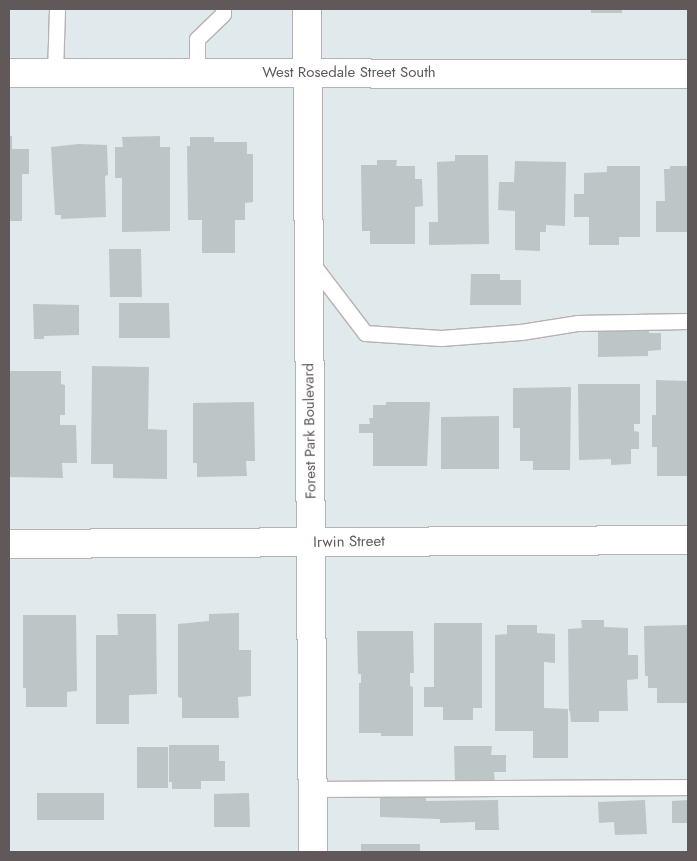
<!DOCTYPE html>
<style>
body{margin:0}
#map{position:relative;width:697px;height:861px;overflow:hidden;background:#e0eaec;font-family:Jost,sans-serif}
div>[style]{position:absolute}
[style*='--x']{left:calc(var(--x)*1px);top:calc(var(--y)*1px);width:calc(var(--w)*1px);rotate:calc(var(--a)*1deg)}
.building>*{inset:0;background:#bcc6c6}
.roads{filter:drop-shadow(1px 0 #b8b1b1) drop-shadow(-1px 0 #b8b1b1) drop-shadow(0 1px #b8b1b1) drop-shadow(0 -1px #b8b1b1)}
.service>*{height:15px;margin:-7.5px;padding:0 7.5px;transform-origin:7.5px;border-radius:7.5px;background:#fff}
.minor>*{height:28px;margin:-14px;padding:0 14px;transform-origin:14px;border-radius:14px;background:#fff}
.secondary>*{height:28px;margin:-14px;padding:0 14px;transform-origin:14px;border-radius:14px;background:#fff}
span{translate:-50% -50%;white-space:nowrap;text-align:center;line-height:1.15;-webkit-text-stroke:4px #fff;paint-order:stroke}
.street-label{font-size:15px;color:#615959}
.frame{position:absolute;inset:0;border:10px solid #615959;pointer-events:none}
</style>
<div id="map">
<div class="building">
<i style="clip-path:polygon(591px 9px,622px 9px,622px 13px,591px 13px)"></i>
<i style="clip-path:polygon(9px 136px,12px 136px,12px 149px,29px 149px,29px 174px,22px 174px,22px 221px,9px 221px)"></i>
<i style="clip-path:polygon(160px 136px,160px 147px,170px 147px,170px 231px,122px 232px,122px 178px,115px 178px,115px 147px,123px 147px,122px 137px)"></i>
<i style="clip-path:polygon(190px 137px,214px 137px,214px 142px,247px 142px,247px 154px,253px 154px,253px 202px,245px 203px,245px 220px,235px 220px,235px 253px,202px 253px,202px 220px,188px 220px,187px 146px,190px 146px)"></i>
<i style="clip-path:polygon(78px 144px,107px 145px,108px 175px,105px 176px,106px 217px,61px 219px,61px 215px,55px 215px,51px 147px)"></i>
<i style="clip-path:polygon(455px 155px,488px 155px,489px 244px,429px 245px,429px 222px,438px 222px,437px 162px,455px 161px)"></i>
<i style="clip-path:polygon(377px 160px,397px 160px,396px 166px,415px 166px,415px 179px,422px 179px,423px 206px,415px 207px,415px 244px,370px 244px,370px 231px,362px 231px,361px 165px,377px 165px)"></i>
<i style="clip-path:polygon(515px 161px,566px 162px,565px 226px,546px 225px,546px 232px,540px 232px,540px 251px,515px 250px,515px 211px,498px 210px,499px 182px,514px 182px)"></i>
<i style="clip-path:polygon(607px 166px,640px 166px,640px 237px,619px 237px,619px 245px,589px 245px,589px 217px,574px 217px,574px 194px,584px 194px,584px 173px,607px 172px)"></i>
<i style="clip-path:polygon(670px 166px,688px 166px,688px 232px,656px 232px,656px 201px,665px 201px,664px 169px,670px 169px)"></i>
<i style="clip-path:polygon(109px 249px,141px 249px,142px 297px,110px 297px)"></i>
<i style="clip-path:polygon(471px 274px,500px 274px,500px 280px,521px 280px,521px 305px,470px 305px)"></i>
<i style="clip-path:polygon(119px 303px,169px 303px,170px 338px,119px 338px)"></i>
<i style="clip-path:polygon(33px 304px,79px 305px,79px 335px,44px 336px,44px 339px,34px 339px)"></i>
<i style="clip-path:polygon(598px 327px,649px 327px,649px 333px,661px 333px,661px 350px,648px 351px,648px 356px,598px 357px)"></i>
<i style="clip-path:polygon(92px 366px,149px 367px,148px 429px,167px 430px,167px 479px,113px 478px,113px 464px,91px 464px)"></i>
<i style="clip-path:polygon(9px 371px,61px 371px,61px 384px,65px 385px,65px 415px,60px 415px,60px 425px,76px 425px,77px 463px,62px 463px,63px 478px,9px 477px)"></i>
<i style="clip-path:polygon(656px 380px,688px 381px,688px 476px,657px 476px,657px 447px,652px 447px,652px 415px,656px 415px)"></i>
<i style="clip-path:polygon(578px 384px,640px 384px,640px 424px,634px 424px,634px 431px,639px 432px,639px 449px,631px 449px,631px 464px,611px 465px,611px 459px,579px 460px)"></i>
<i style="clip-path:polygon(571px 387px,570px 470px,533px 470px,533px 461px,520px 461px,520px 428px,513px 428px,513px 388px)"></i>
<i style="clip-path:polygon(254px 402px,255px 461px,246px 461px,247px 476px,197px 477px,197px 463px,193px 463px,193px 403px)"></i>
<i style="clip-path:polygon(386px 402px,430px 402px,427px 466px,373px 466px,373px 433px,359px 433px,359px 424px,370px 424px,369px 418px,373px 418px,373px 405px,386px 405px)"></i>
<i style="clip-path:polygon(499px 416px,499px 469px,441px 469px,441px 417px)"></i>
<i style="clip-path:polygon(239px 613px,239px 650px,251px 650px,251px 696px,238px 697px,239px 718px,182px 718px,182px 698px,178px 697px,178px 624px,209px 621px,209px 614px)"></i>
<i style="clip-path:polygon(117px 614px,156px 614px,157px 694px,129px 695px,129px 724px,96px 724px,96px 635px,118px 635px)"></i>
<i style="clip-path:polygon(23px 615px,76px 615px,77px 691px,67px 692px,67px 707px,26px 707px,26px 688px,23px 688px)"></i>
<i style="clip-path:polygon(581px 620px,604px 620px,604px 627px,628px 628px,628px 655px,638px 655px,638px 679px,627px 680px,628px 711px,599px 711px,599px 722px,571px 722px,570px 711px,569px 711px,568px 629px,582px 628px)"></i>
<i style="clip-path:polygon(434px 623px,482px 623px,482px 708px,473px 708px,473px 720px,443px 720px,443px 707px,424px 707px,424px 687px,434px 687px)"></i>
<i style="clip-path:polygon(507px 625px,537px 625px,537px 633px,555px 634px,555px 663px,544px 662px,544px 708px,568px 709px,568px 758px,533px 758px,533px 731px,495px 731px,495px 635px,507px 634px)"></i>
<i style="clip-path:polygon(688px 625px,688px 703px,657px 703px,657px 688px,648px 688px,648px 676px,645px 676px,644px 626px)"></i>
<i style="clip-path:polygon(357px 631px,413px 631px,414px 673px,410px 673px,410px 686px,413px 687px,413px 736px,381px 736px,381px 733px,359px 733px,359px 683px,361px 683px,361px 674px,358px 674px)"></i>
<i style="clip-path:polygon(169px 745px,219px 745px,219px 761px,225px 761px,225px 781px,201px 781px,201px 789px,172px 789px,172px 782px,169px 782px)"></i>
<i style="clip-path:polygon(454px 746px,492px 746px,491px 755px,506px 755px,506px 772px,494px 772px,495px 783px,455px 783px)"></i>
<i style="clip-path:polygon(137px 747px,168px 747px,168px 788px,137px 788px)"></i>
<i style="clip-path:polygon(37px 793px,104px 793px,104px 820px,37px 820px)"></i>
<i style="clip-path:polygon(249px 793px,250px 827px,214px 827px,214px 794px)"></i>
<i style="clip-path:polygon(380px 795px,426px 797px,426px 801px,498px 800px,499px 830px,475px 830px,475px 822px,440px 823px,440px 819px,380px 817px)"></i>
<i style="clip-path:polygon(645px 800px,647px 834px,615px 835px,614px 822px,599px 823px,598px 802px)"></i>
<i style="clip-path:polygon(688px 800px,688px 823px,672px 823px,672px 801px)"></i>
<i style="clip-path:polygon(361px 844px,420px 844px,420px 852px,361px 852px)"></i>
</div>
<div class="roads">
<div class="service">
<i style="--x:55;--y:73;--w:64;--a:-88.2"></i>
<i style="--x:197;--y:73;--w:34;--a:-90"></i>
<i style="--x:197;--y:39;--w:36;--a:-44"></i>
<i style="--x:223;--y:14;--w:5;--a:-90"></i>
<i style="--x:311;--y:262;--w:89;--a:52.7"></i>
<i style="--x:365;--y:333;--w:76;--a:3.8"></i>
<i style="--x:441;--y:338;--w:80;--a:-4.3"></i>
<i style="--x:521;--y:332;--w:58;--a:-9"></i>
<i style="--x:578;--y:323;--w:110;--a:-1"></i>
<i style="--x:314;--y:789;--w:374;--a:-0.3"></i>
</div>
<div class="minor">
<i style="--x:9;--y:73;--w:679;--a:0.08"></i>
<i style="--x:9;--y:544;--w:679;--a:-0.34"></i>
</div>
<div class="secondary">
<i style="--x:307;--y:9;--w:843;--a:89.59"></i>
</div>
</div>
<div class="street-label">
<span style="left:349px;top:73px">West Rosedale Street South</span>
<span style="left:310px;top:431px;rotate:-91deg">Forest Park Boulevard</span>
<span style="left:349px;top:542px;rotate:-1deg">Irwin Street</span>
</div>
<div class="frame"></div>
</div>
